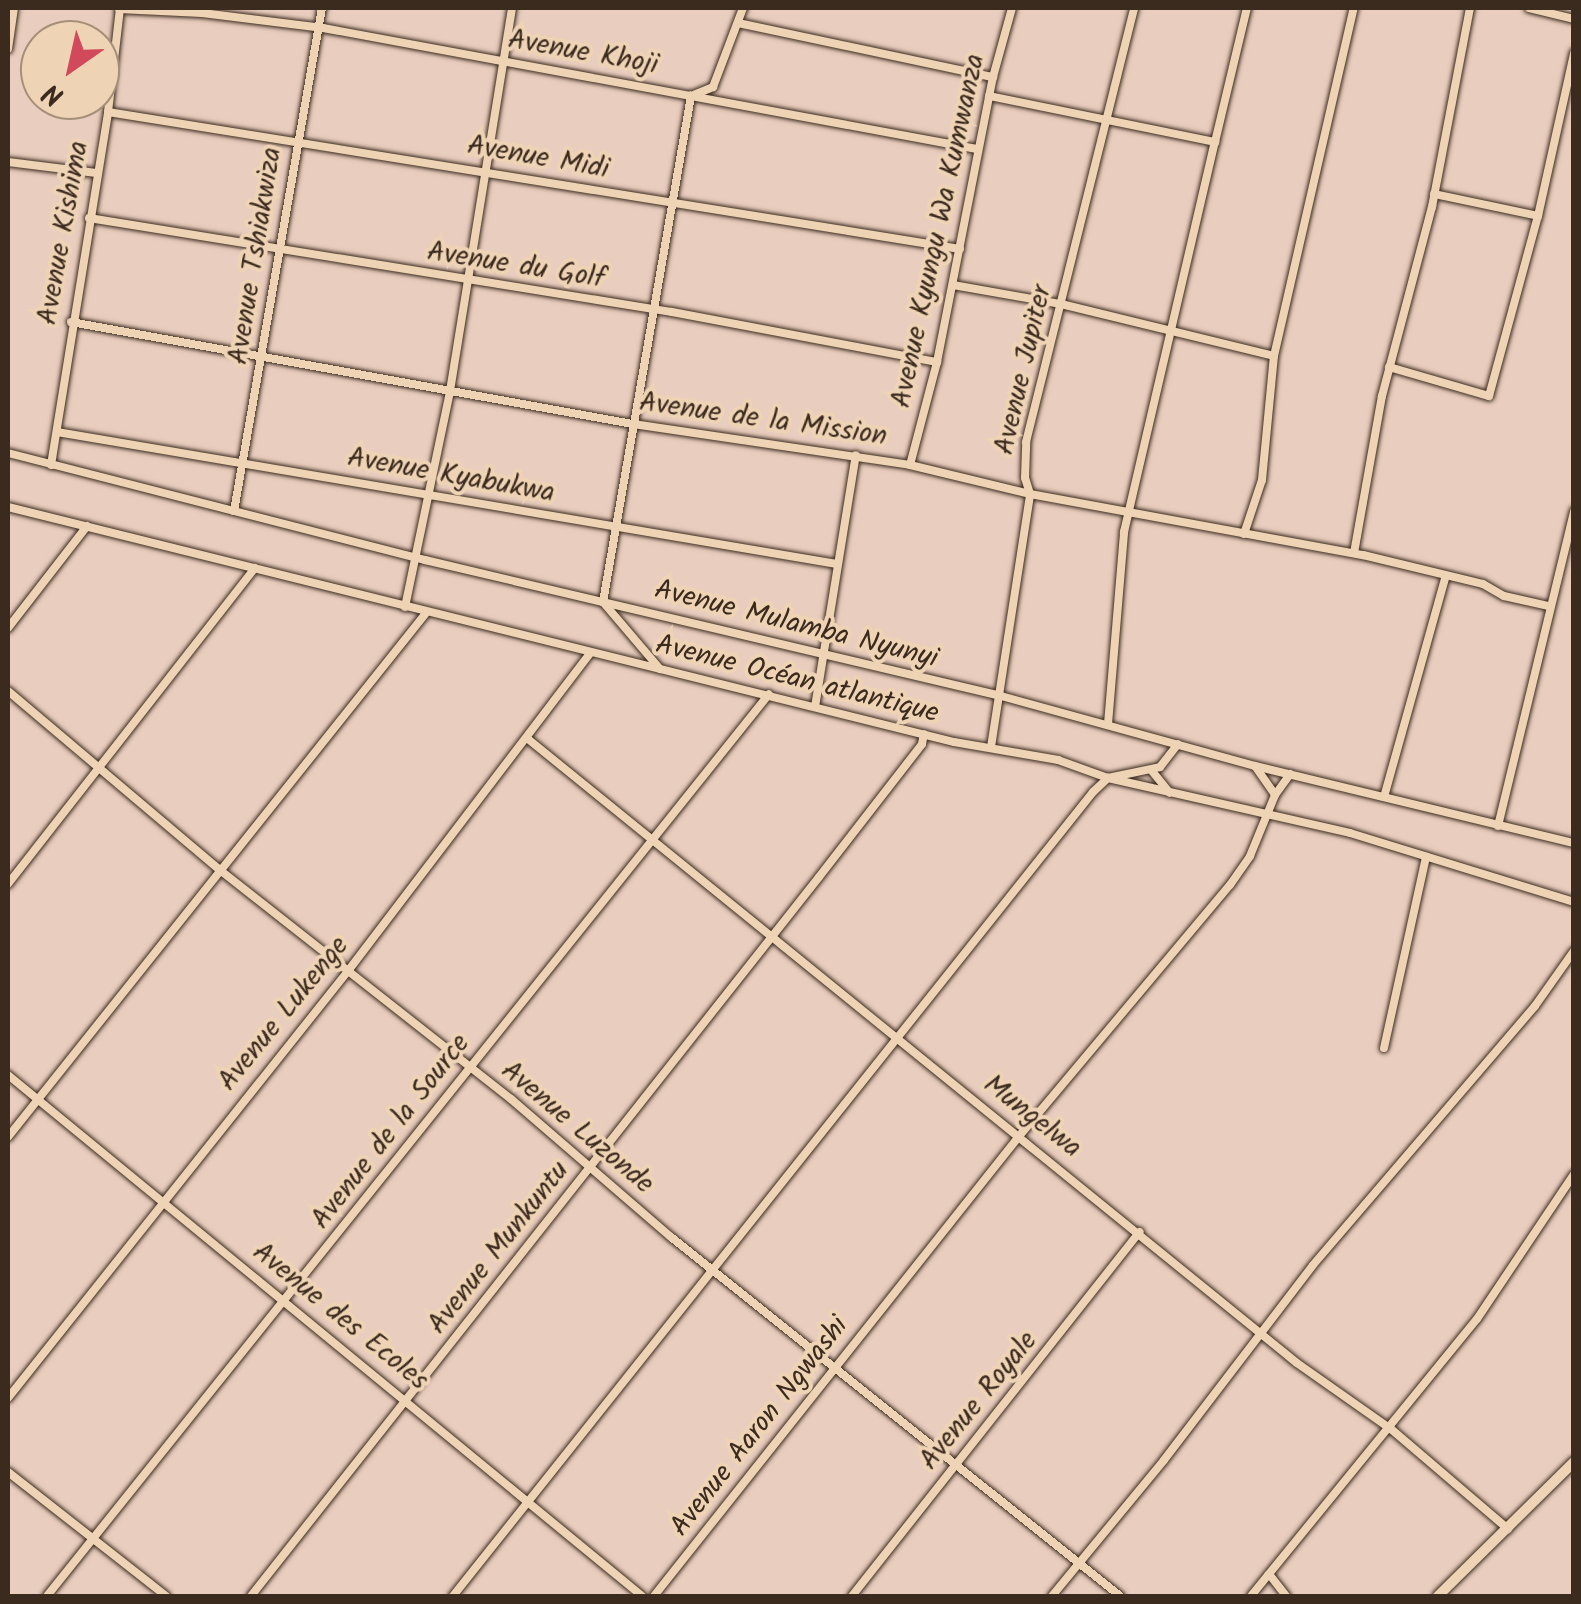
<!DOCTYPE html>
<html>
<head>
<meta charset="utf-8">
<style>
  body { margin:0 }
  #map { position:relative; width:1581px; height:1604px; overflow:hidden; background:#e9cdbe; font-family:Kalam,sans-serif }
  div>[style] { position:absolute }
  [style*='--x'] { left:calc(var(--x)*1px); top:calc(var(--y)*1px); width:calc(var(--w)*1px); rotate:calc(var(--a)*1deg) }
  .roads { filter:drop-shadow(0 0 2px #3b2a1e) drop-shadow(0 0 2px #3b2a1e) }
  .minor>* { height:8px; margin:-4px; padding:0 4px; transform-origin:4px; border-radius:4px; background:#eed3b5 }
  .tertiary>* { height:10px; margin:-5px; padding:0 5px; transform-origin:5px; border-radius:5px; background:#eed3b5 }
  span { translate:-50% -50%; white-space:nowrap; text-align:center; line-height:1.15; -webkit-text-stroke:8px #eed3b5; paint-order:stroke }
  .street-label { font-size:28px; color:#3b2a1e }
  .frame { position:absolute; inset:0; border:10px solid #3b2a1e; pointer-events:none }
  .north { position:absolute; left:20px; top:20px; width:100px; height:100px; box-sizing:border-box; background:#eed3b5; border:2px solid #a68f79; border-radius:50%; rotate:214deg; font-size:28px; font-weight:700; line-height:40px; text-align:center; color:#3b2a1e }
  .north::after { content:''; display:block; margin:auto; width:35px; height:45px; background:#d1495b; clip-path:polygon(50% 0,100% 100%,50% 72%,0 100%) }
</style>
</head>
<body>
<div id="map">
  <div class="roads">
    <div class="minor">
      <div style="--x:1529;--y:8;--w:46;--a:13.7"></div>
      <div style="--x:119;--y:9;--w:83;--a:2.8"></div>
      <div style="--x:202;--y:13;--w:122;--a:7.1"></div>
      <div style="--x:323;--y:28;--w:665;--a:10.48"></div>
      <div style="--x:738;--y:23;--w:261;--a:12"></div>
      <div style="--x:8;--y:49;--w:41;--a:-81.7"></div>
      <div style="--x:989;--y:96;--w:231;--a:11.5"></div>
      <div style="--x:1215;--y:142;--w:138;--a:-76.6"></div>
      <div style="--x:108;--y:112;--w:863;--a:9.13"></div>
      <div style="--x:8;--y:162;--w:89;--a:7.1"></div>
      <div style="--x:1434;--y:194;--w:106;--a:11.9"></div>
      <div style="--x:89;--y:218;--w:591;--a:9.16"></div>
      <div style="--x:672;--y:312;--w:270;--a:10.7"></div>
      <div style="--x:953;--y:285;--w:110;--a:10"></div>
      <div style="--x:1061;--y:304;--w:219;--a:13.7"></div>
      <div style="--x:71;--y:322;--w:571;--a:10.29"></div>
      <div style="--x:633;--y:424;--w:280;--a:8.4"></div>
      <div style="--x:910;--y:465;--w:123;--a:13.6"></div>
      <div style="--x:1030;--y:494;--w:339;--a:10.4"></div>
      <div style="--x:1363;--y:555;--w:123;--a:13.6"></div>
      <div style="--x:1483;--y:584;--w:24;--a:30"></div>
      <div style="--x:1504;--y:596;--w:45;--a:12.8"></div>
      <div style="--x:1389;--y:367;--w:104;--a:16.2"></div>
      <div style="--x:1489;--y:396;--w:187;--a:-74.8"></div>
      <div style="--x:1538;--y:216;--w:167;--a:-77.5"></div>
      <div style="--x:57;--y:432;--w:791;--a:9.61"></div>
      <div style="--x:8;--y:453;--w:431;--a:14.4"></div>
      <div style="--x:425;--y:560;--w:592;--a:13.28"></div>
      <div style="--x:1001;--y:696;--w:263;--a:15.4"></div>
      <div style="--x:1255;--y:766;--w:328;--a:13.6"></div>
      <div style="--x:51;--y:465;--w:358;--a:-80.8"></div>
      <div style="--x:108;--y:112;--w:105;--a:-83.4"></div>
      <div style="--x:910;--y:465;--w:106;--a:-75.3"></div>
      <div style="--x:937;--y:362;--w:290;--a:-78.9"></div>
      <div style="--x:993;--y:77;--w:72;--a:-74.6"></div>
      <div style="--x:8;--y:507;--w:975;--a:13.95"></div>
      <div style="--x:954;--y:742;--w:106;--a:9.8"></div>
      <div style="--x:1058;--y:760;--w:53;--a:19.8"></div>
      <div style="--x:1108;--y:778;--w:248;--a:12.8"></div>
      <div style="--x:1350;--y:833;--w:234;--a:17.1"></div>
      <div style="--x:234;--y:511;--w:511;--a:-80.08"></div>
      <div style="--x:1244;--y:534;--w:57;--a:-71.6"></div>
      <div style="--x:1262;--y:480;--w:125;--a:-84.5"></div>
      <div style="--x:1274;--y:356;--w:357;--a:-77.1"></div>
      <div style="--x:1354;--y:553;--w:159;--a:-79.9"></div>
      <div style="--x:1382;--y:396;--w:196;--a:-75.2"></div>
      <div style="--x:1432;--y:207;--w:203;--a:-79.2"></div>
      <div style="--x:405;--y:607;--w:221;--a:-78.2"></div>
      <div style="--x:450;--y:391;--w:388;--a:-80.8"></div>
      <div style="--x:8;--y:628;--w:129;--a:-52.2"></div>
      <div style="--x:660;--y:669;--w:88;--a:-130.4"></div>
      <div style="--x:603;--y:602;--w:514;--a:-80.13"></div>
      <div style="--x:691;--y:96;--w:24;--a:-22"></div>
      <div style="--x:713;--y:87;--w:85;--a:-69.2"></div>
      <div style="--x:8;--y:691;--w:277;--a:40.2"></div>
      <div style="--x:220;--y:870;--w:370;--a:38.2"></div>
      <div style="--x:511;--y:1099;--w:211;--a:40.8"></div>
      <div style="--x:671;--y:1237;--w:575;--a:38.64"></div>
      <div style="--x:815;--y:707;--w:255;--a:-80.8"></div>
      <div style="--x:1108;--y:724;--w:193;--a:-85.2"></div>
      <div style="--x:1124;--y:532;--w:400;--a:-76.9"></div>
      <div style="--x:528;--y:739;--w:990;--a:39.06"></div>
      <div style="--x:1297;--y:1363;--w:115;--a:35.1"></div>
      <div style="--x:1391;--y:1429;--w:154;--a:40.5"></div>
      <div style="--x:991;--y:747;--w:256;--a:-81.2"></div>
      <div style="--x:1030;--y:494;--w:17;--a:-107"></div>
      <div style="--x:1025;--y:478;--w:36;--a:-88"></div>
      <div style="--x:1026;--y:442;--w:447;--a:-76"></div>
      <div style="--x:1255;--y:766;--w:35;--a:55"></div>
      <div style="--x:1152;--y:771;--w:28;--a:51"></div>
      <div style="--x:1384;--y:797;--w:230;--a:-74.4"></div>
      <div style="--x:1498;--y:826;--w:324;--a:-76.4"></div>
      <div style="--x:8;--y:884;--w:401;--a:-52"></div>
      <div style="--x:1384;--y:1048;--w:196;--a:-77.6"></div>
      <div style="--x:8;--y:1075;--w:821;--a:39.41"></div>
      <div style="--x:8;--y:1137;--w:670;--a:-51.42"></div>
      <div style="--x:8;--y:1398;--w:546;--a:-51.47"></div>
      <div style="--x:348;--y:971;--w:400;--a:-52.7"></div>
      <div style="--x:8;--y:1472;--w:201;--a:38.1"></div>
      <div style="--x:1269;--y:1574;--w:28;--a:52"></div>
      <div style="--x:47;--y:1596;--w:1155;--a:-51.32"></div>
      <div style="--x:251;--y:1596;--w:916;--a:-51.69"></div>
      <div style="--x:819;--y:877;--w:168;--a:-52.2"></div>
      <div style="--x:922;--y:744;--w:10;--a:-79"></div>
      <div style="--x:453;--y:1596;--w:1028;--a:-51.48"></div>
      <div style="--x:1093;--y:792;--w:21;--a:-43"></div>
      <div style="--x:1108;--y:778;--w:53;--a:-11.9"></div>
      <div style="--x:1160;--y:767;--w:29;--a:-52"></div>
      <div style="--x:654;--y:1596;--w:589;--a:-51.55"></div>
      <div style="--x:1020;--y:1135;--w:326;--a:-50"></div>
      <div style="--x:1230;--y:885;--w:35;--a:-55"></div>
      <div style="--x:1250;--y:856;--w:66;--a:-67.7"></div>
      <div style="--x:1275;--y:795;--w:26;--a:-54"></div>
      <div style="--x:852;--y:1596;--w:464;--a:-51.7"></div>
      <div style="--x:1052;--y:1596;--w:176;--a:-50.5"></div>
      <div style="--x:1164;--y:1460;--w:245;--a:-52.6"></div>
      <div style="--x:1313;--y:1265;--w:341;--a:-49.4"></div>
      <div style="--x:1535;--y:1006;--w:67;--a:-54.7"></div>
      <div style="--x:1251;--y:1596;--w:357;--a:-50.8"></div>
      <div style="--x:1477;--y:1319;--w:174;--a:-56.2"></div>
    </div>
    <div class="tertiary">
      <div style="--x:1438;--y:1596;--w:191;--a:-44.6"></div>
    </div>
  </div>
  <div class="street-label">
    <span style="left:583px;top:53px;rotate:10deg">Avenue Khoji</span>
    <span style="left:538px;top:158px;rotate:10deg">Avenue Midi</span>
    <span style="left:939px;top:231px;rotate:-78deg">Avenue Kyungu Wa Kumwanza</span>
    <span style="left:64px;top:233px;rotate:-80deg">Avenue Kishima</span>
    <span style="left:256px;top:256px;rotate:-81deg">Avenue Tshiakwiza</span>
    <span style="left:516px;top:266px;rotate:9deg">Avenue du Golf</span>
    <span style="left:1024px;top:370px;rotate:-77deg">Avenue Jupiter</span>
    <span style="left:763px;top:420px;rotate:8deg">Avenue de la Mission</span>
    <span style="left:451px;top:476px;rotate:10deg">Avenue Kyabukwa</span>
    <span style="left:796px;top:625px;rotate:14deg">Avenue Mulamba Nyunyi</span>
    <span style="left:797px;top:680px;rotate:14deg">Avenue Océan atlantique</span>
    <span style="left:284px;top:1014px;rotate:-51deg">Avenue Lukenge</span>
    <span style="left:1032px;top:1117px;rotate:38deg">Mungelwa</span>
    <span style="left:577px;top:1128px;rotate:40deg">Avenue Luzonde</span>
    <span style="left:391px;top:1132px;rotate:-52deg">Avenue de la Source</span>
    <span style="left:499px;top:1248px;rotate:-52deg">Avenue Munkuntu</span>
    <span style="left:340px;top:1317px;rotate:39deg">Avenue des Ecoles</span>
    <span style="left:979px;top:1401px;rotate:-51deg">Avenue Royale</span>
    <span style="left:760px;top:1427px;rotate:-52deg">Avenue Aaron Ngwashi</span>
  </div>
  <div class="frame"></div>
  <div class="north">N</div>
</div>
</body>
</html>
